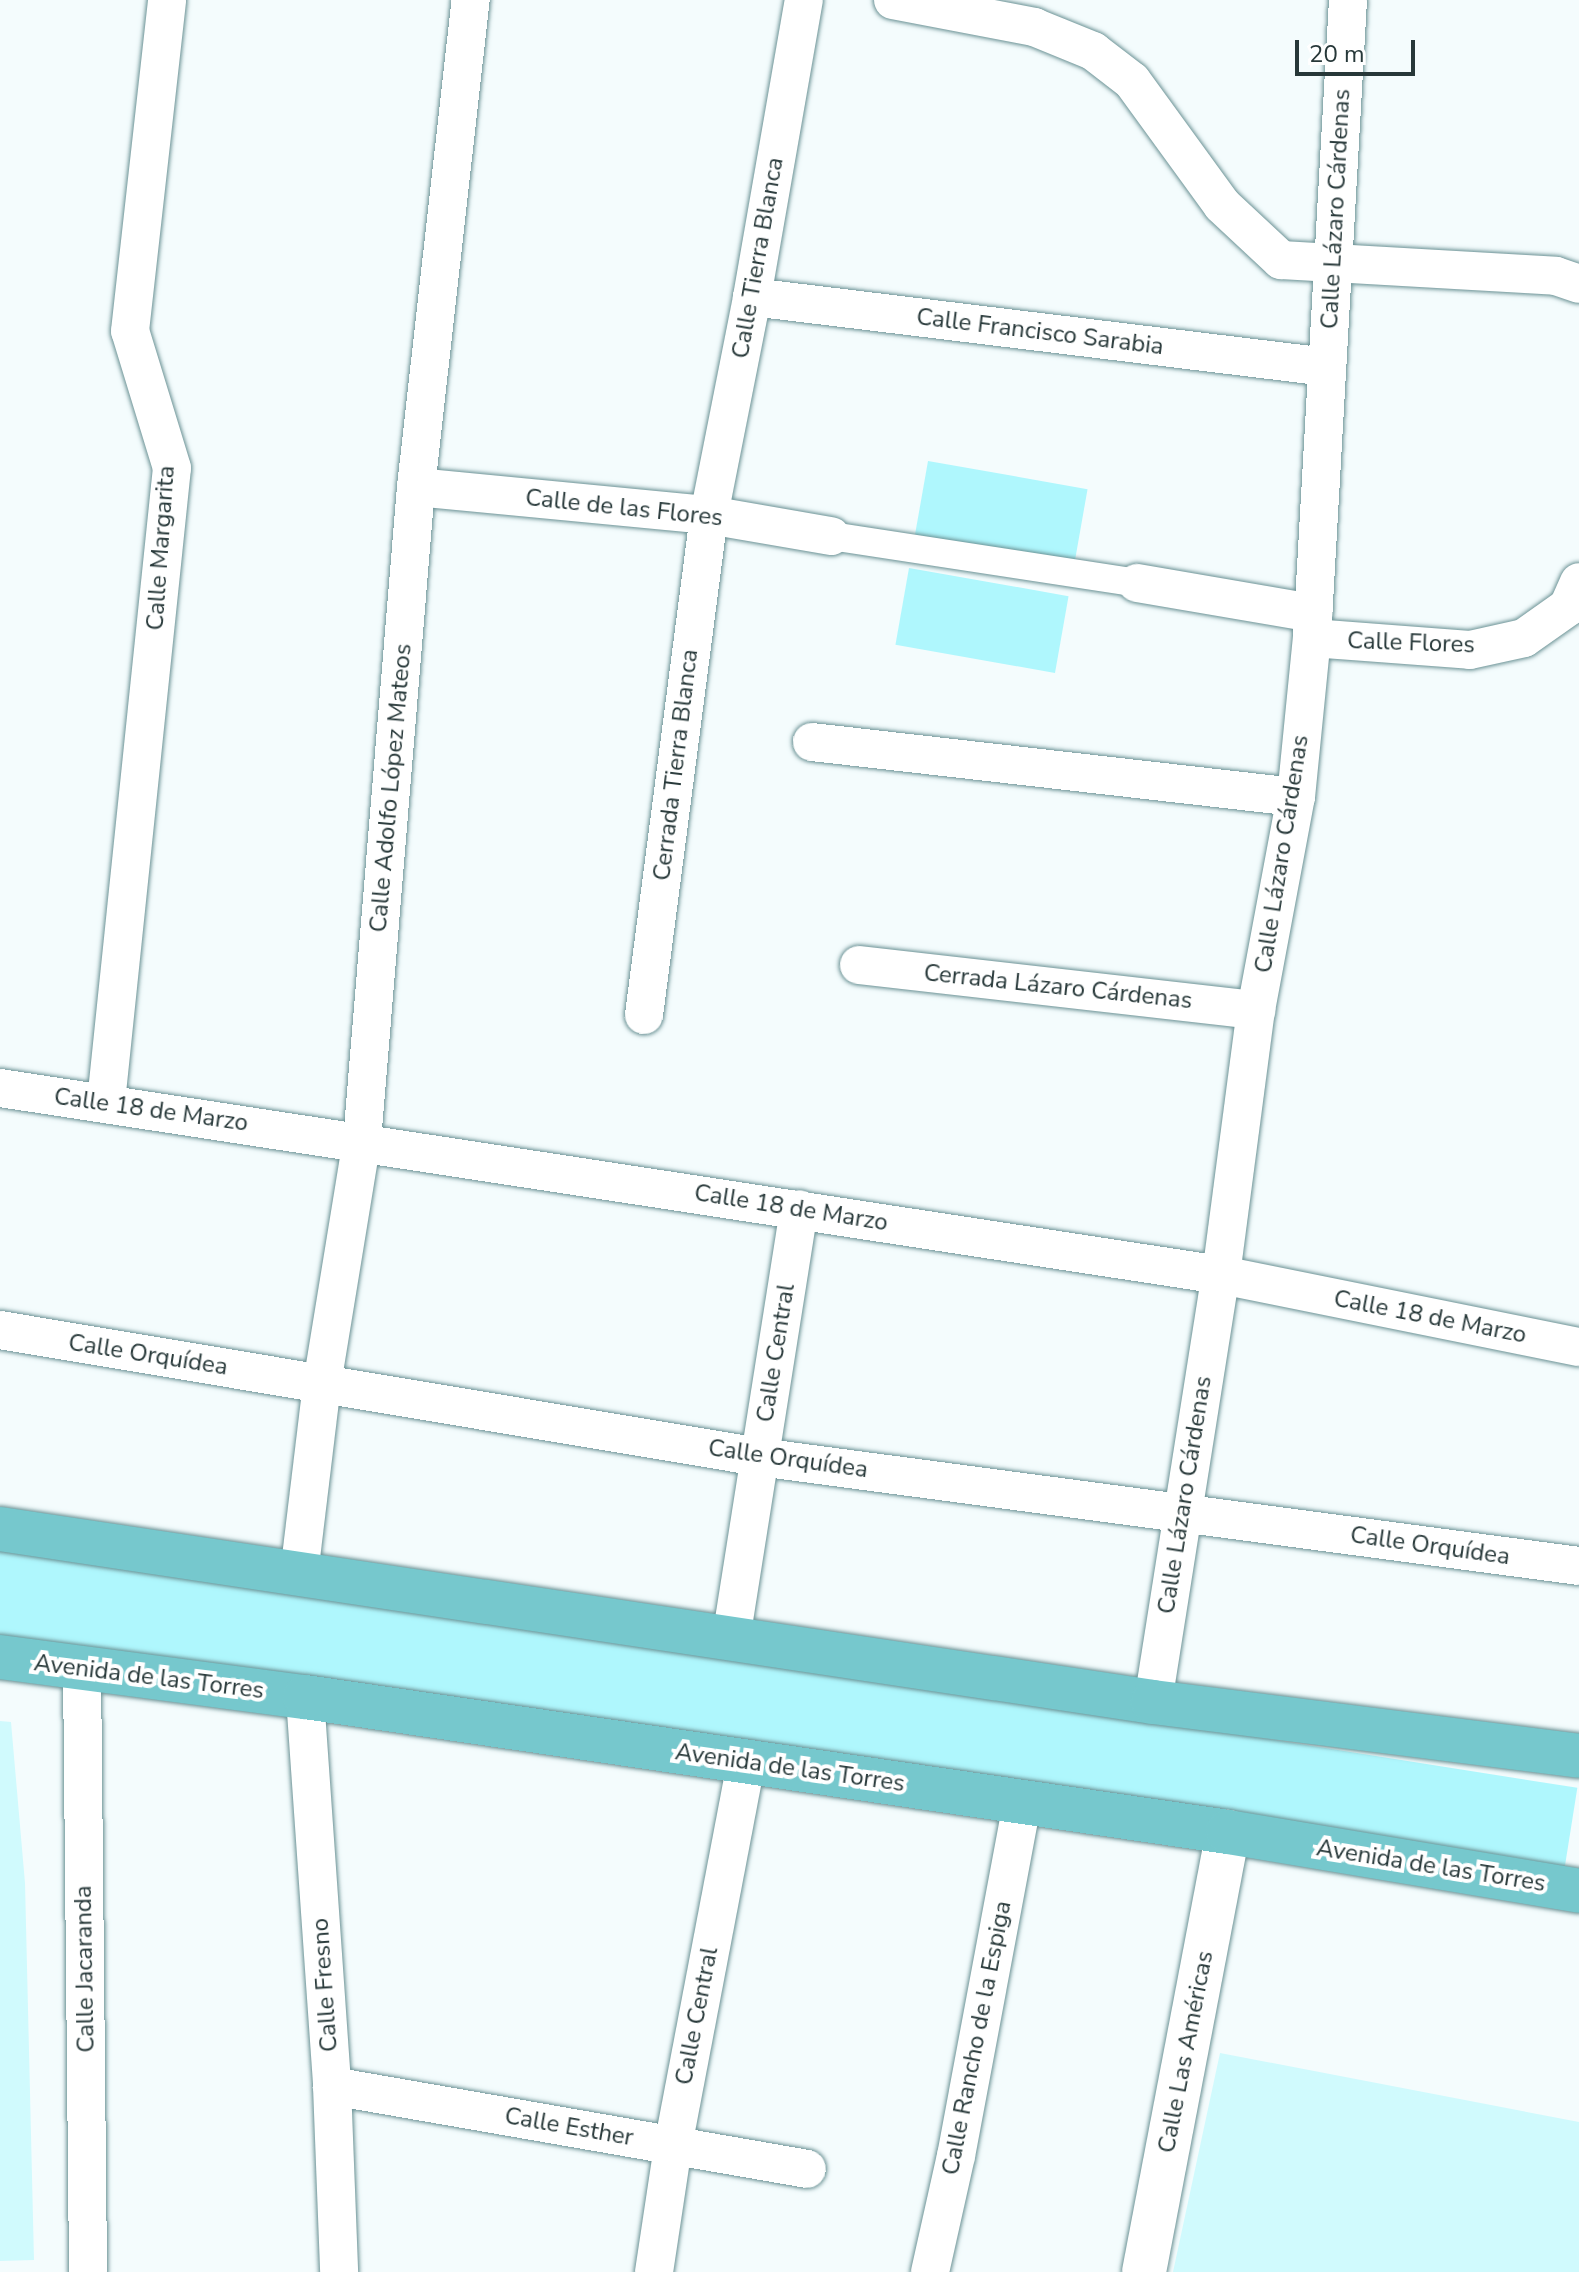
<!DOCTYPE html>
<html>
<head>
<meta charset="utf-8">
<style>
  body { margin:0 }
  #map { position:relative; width:1579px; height:2272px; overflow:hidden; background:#f4fcfd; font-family:"Nunito Sans",sans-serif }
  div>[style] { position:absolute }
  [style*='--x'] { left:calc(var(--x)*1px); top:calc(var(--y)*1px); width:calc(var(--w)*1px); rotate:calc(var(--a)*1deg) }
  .built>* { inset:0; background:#d0fafd }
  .green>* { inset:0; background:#aff7fd; transform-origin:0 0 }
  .roads { filter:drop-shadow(0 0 2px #6b9295) drop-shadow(0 0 2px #6b9295) }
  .pedestrian>* { height:28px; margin:-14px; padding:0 14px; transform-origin:14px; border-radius:14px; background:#fff }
  .minor>* { height:38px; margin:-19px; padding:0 19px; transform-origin:19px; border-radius:19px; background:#fff }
  .tertiary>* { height:44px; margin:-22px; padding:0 22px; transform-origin:22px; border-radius:22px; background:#fff }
  .primary>* { height:44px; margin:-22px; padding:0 22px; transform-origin:22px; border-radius:22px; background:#76c8cd }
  span { translate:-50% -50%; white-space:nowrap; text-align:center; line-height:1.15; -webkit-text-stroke:8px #fff; paint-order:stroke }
  .street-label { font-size:24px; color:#273839 }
  .scale { position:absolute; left:1295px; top:40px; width:120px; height:36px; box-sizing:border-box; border:4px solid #273839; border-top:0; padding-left:10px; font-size:24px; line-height:28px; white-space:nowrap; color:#273839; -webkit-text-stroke:6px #fff; paint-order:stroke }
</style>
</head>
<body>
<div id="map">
  <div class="built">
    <div style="clip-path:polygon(0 1721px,11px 1722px,25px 1883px,34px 2260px,0 2261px)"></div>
    <div style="clip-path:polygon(1220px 2053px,1579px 2122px,1579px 2272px,1173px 2272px)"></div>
  </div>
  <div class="green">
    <div style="left:928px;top:461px;width:162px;height:77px;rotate:10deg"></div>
    <div style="left:909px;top:568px;width:162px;height:78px;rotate:10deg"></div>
    <div style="left:0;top:1538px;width:1597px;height:101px;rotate:9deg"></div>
  </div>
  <div class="roads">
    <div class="pedestrian">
      <div style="--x:831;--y:536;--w:310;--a:8.7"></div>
    </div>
    <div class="minor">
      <div style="--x:893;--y:0;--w:144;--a:10.8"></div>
      <div style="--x:1034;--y:27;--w:64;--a:22.1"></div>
      <div style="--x:1093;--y:51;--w:49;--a:37.6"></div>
      <div style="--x:1132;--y:81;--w:153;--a:54"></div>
      <div style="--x:1222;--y:205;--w:81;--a:43"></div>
      <div style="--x:1281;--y:260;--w:275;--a:3.3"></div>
      <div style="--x:1556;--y:276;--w:24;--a:19"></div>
      <div style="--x:752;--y:297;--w:579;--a:6.94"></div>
      <div style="--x:416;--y:487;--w:294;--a:5.5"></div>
      <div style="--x:709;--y:515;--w:124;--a:9.8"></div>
      <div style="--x:1137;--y:583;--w:179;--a:9.7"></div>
      <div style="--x:1312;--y:638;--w:158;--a:4.3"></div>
      <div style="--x:1470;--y:650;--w:55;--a:-12.5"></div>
      <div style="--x:1524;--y:638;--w:54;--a:-35.2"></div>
      <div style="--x:1568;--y:607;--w:27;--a:-66"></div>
      <div style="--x:812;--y:742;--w:487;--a:6.5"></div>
      <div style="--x:859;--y:965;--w:400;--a:6.5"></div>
      <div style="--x:644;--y:1015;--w:504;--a:-82.59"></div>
      <div style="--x:709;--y:515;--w:222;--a:-78.8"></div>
      <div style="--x:752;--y:297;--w:302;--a:-80.1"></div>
      <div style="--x:0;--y:1088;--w:1235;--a:8.71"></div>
      <div style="--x:1221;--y:1275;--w:365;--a:11.4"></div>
      <div style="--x:106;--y:1102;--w:637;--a:-84.06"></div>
      <div style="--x:172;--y:468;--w:143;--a:-107"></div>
      <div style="--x:130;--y:331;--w:333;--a:-83.6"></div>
      <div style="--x:0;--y:1330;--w:770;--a:9.5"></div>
      <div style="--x:759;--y:1457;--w:827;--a:7.57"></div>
      <div style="--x:299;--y:1574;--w:191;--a:-83.1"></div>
      <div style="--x:322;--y:1384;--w:246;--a:-80.7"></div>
      <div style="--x:362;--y:1141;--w:656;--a:-85.28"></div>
      <div style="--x:416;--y:487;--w:490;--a:-83.6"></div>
      <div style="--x:731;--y:1639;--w:435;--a:-81"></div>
      <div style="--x:82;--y:1667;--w:605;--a:89.43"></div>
      <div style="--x:305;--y:1697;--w:390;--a:86"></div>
      <div style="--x:332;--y:2086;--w:186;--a:87.8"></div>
      <div style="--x:1153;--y:1702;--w:432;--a:-81"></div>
      <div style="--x:1221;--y:1275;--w:267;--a:-82.5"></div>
      <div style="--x:1256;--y:1010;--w:217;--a:-79.4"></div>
      <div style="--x:1296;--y:797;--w:160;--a:-84.3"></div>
      <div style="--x:1312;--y:638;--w:639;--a:-86.77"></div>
      <div style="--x:332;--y:2086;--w:482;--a:9.9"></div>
      <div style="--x:654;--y:2272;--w:127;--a:-81.4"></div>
      <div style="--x:673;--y:2146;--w:391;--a:-79.2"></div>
      <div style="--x:930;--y:2272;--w:119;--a:-77.4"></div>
      <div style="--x:956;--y:2156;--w:359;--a:-79.4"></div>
    </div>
    <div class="tertiary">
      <div style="--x:1144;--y:2272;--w:448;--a:-79.2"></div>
    </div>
    <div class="primary">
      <div style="--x:0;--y:1529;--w:1166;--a:8.53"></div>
      <div style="--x:1153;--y:1702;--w:429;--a:7.2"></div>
      <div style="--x:0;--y:1657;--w:308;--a:7.5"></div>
      <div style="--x:305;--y:1697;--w:933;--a:8.32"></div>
      <div style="--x:1228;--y:1832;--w:356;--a:9.5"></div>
    </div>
  </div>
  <div class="street-label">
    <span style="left:1336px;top:209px;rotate:-87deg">Calle Lázaro Cárdenas</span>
    <span style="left:758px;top:258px;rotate:-80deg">Calle Tierra Blanca</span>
    <span style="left:1040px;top:332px;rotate:7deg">Calle Francisco Sarabia</span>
    <span style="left:624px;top:508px;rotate:6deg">Calle de las Flores</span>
    <span style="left:161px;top:548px;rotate:-86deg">Calle Margarita</span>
    <span style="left:1411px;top:643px;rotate:2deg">Calle Flores</span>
    <span style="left:676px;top:765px;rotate:-83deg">Cerrada Tierra Blanca</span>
    <span style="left:391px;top:788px;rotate:-85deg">Calle Adolfo López Mateos</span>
    <span style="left:1282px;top:854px;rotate:-81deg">Calle Lázaro Cárdenas</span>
    <span style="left:1058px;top:987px;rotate:6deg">Cerrada Lázaro Cárdenas</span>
    <span style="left:151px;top:1110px;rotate:8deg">Calle 18 de Marzo</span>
    <span style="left:791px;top:1208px;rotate:9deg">Calle 18 de Marzo</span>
    <span style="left:1430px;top:1317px;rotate:11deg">Calle 18 de Marzo</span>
    <span style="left:776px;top:1353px;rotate:-81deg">Calle Central</span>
    <span style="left:148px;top:1355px;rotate:9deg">Calle Orquídea</span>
    <span style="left:788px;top:1459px;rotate:8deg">Calle Orquídea</span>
    <span style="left:1185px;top:1495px;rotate:-81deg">Calle Lázaro Cárdenas</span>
    <span style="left:1430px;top:1546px;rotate:8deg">Calle Orquídea</span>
    <span style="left:149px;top:1677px;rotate:7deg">Avenida de las Torres</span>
    <span style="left:790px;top:1768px;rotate:8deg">Avenida de las Torres</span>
    <span style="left:1431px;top:1866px;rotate:9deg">Avenida de las Torres</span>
    <span style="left:85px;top:1969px;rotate:-91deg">Calle Jacaranda</span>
    <span style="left:325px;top:1985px;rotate:-94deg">Calle Fresno</span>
    <span style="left:697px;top:2016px;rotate:-79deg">Calle Central</span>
    <span style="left:977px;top:2038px;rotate:-79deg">Calle Rancho de la Espiga</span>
    <span style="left:1186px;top:2052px;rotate:-79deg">Calle Las Américas</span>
    <span style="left:569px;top:2127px;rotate:10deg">Calle Esther</span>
  </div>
  <div class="scale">20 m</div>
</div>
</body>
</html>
